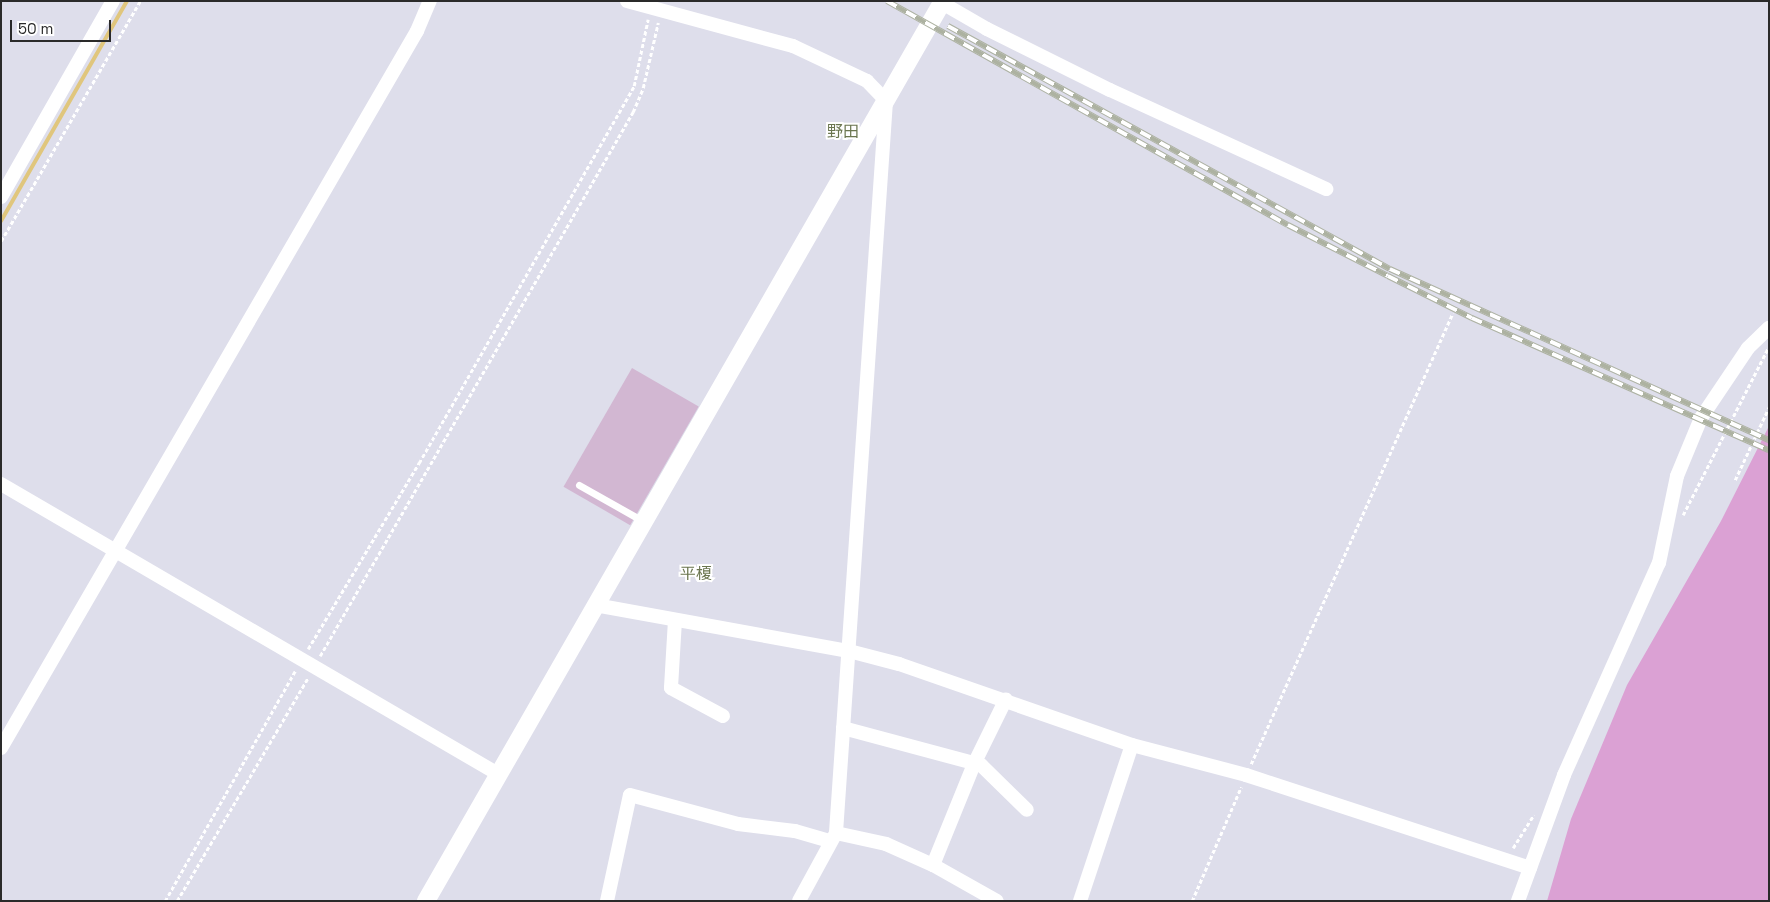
<!DOCTYPE html>
<html>
<head>
<meta charset="utf-8">
<style>
  body { margin:0 }
  #map { position:relative; width:1770px; height:902px; overflow:hidden; background:#dedeeb; font-family:"Space Grotesk","Noto Sans JP",sans-serif }
  div>[style] { position:absolute }
  [style*='--x'] { left:calc(var(--x)*1px); top:calc(var(--y)*1px); width:calc(var(--w)*1px); rotate:calc(var(--a)*1deg) }
  .green>* { inset:0; background:#dba1d4 }
  .cemetery>* { inset:0; background:#d2b7d2; transform-origin:0 0 }
  .stream>* { height:4px; margin:-2px; padding:0 2px; transform-origin:2px; border-radius:2px; background:#e0c67d }
  .path>* { height:2.5px; margin-top:-1.25px; transform-origin:0; background:repeating-linear-gradient(90deg,#fff 0 4px,transparent 0 6.5px) }
  .service>* { height:7px; margin:-3.5px; padding:0 3.5px; transform-origin:3.5px; border-radius:3.5px; background:#fff }
  .minor>* { height:14px; margin:-7px; padding:0 7px; transform-origin:7px; border-radius:7px; background:#fff }
  .tertiary>* { height:18px; margin:-9px; padding:0 9px; transform-origin:9px; border-radius:9px; background:#fff }
  .rail>* { height:5.5px; margin-top:-2.75px; transform-origin:0; background:repeating-linear-gradient(90deg,#fff 0 11px,#adb2a1 0 22px); box-sizing:border-box; border-block:1px solid #adb2a1 }
  span { translate:-50% -50%; white-space:nowrap; text-align:center; line-height:1.15; -webkit-text-stroke:4px #fff; paint-order:stroke }
  .neighbourhood-label { font-size:16px; color:#6b7650 }
  .frame { position:absolute; inset:0; border:2px solid #2a2a2a; pointer-events:none }
  .scale { position:absolute; left:10px; top:20px; width:101px; height:22px; box-sizing:border-box; border:2px solid #2a2a2a; border-top:0; padding-left:6px; font-size:15px; line-height:18px; white-space:nowrap; color:#2a2a2a; -webkit-text-stroke:4px #fff; paint-order:stroke }
</style>
</head>
<body>
<div id="map">
  <div class="green">
    <div style="clip-path:polygon(1769px 426px,1769px 901px,1547px 901px,1571px 819px,1627px 685px,1721px 521px)"></div>
  </div>
  <div class="cemetery">
    <div style="left:632px;top:368px;width:77px;height:137px;rotate:30deg"></div>
  </div>
  <div class="stream">
    <div style="--x:1;--y:221;--w:254;--a:-60.2"></div>
  </div>
  <div class="path">
    <div style="--x:1;--y:241;--w:277;--a:-59.9"></div>
    <div style="--x:1735;--y:480;--w:81;--a:-65"></div>
    <div style="--x:1683;--y:515;--w:187;--a:-63"></div>
    <div style="--x:308;--y:649;--w:217;--a:-59.2"></div>
    <div style="--x:419;--y:463;--w:434;--a:-60.3"></div>
    <div style="--x:634;--y:86;--w:68;--a:-78.2"></div>
    <div style="--x:320;--y:656;--w:628;--a:-60.09"></div>
    <div style="--x:633;--y:112;--w:26;--a:-67"></div>
    <div style="--x:643;--y:88;--w:67;--a:-77"></div>
    <div style="--x:1251;--y:764;--w:494;--a:-65.9"></div>
    <div style="--x:1513;--y:848;--w:39;--a:-58"></div>
    <div style="--x:165;--y:901;--w:264;--a:-60.5"></div>
    <div style="--x:177;--y:901;--w:259;--a:-59.6"></div>
    <div style="--x:1192;--y:901;--w:124;--a:-66.7"></div>
  </div>
  <div class="service">
    <div style="--x:579;--y:485;--w:73;--a:29.4"></div>
  </div>
  <div class="minor">
    <div style="--x:627;--y:1;--w:172;--a:15.2"></div>
    <div style="--x:793;--y:46;--w:82;--a:25.3"></div>
    <div style="--x:867;--y:81;--w:28;--a:46"></div>
    <div style="--x:886;--y:101;--w:734;--a:93.91"></div>
    <div style="--x:836;--y:833;--w:77;--a:118.6"></div>
    <div style="--x:942;--y:3;--w:52;--a:30"></div>
    <div style="--x:987;--y:29;--w:137;--a:26.4"></div>
    <div style="--x:1110;--y:90;--w:238;--a:24.6"></div>
    <div style="--x:1;--y:197;--w:226;--a:-60.3"></div>
    <div style="--x:1;--y:484;--w:575;--a:30.26"></div>
    <div style="--x:595;--y:605;--w:258;--a:10.3"></div>
    <div style="--x:849;--y:651;--w:52;--a:14.6"></div>
    <div style="--x:899;--y:664;--w:247;--a:19.2"></div>
    <div style="--x:1132;--y:745;--w:118;--a:14.7"></div>
    <div style="--x:1246;--y:775;--w:299;--a:18.1"></div>
    <div style="--x:675;--y:620;--w:68;--a:93.4"></div>
    <div style="--x:671;--y:688;--w:59;--a:28.3"></div>
    <div style="--x:843;--y:728;--w:143;--a:15"></div>
    <div style="--x:981;--y:765;--w:64;--a:44.4"></div>
    <div style="--x:1;--y:748;--w:829;--a:-59.88"></div>
    <div style="--x:417;--y:31;--w:33;--a:-67"></div>
    <div style="--x:836;--y:833;--w:51;--a:12.4"></div>
    <div style="--x:886;--y:844;--w:51;--a:24.1"></div>
    <div style="--x:933;--y:865;--w:73;--a:29.4"></div>
    <div style="--x:933;--y:865;--w:109;--a:-67.9"></div>
    <div style="--x:974;--y:764;--w:72;--a:-63.8"></div>
    <div style="--x:607;--y:901;--w:108;--a:-77.8"></div>
    <div style="--x:630;--y:795;--w:112;--a:15"></div>
    <div style="--x:738;--y:824;--w:57;--a:7"></div>
    <div style="--x:795;--y:831;--w:35;--a:16"></div>
    <div style="--x:1080;--y:901;--w:164;--a:-71.6"></div>
    <div style="--x:1518;--y:901;--w:134;--a:-69.9"></div>
    <div style="--x:1564;--y:775;--w:232;--a:-65.9"></div>
    <div style="--x:1659;--y:563;--w:89;--a:-78.3"></div>
    <div style="--x:1677;--y:476;--w:63;--a:-67.5"></div>
    <div style="--x:1701;--y:418;--w:84;--a:-56.1"></div>
    <div style="--x:1748;--y:348;--w:29;--a:-44"></div>
  </div>
  <div class="tertiary">
    <div style="--x:426;--y:901;--w:1038;--a:-60.13"></div>
  </div>
  <div class="rail">
    <div style="--x:887;--y:1;--w:459;--a:29.2"></div>
    <div style="--x:1288;--y:225;--w:112;--a:27"></div>
    <div style="--x:1388;--y:276;--w:94;--a:26.6"></div>
    <div style="--x:1472;--y:318;--w:325;--a:24"></div>
    <div style="--x:948;--y:26;--w:504;--a:28.8"></div>
    <div style="--x:1390;--y:269;--w:416;--a:24.3"></div>
  </div>
  <div class="neighbourhood-label">
    <span style="left:843px;top:132px">野田</span>
    <span style="left:696px;top:574px">平榎</span>
  </div>
  <div class="frame"></div>
  <div class="scale">50 m</div>
</div>
</body>
</html>
